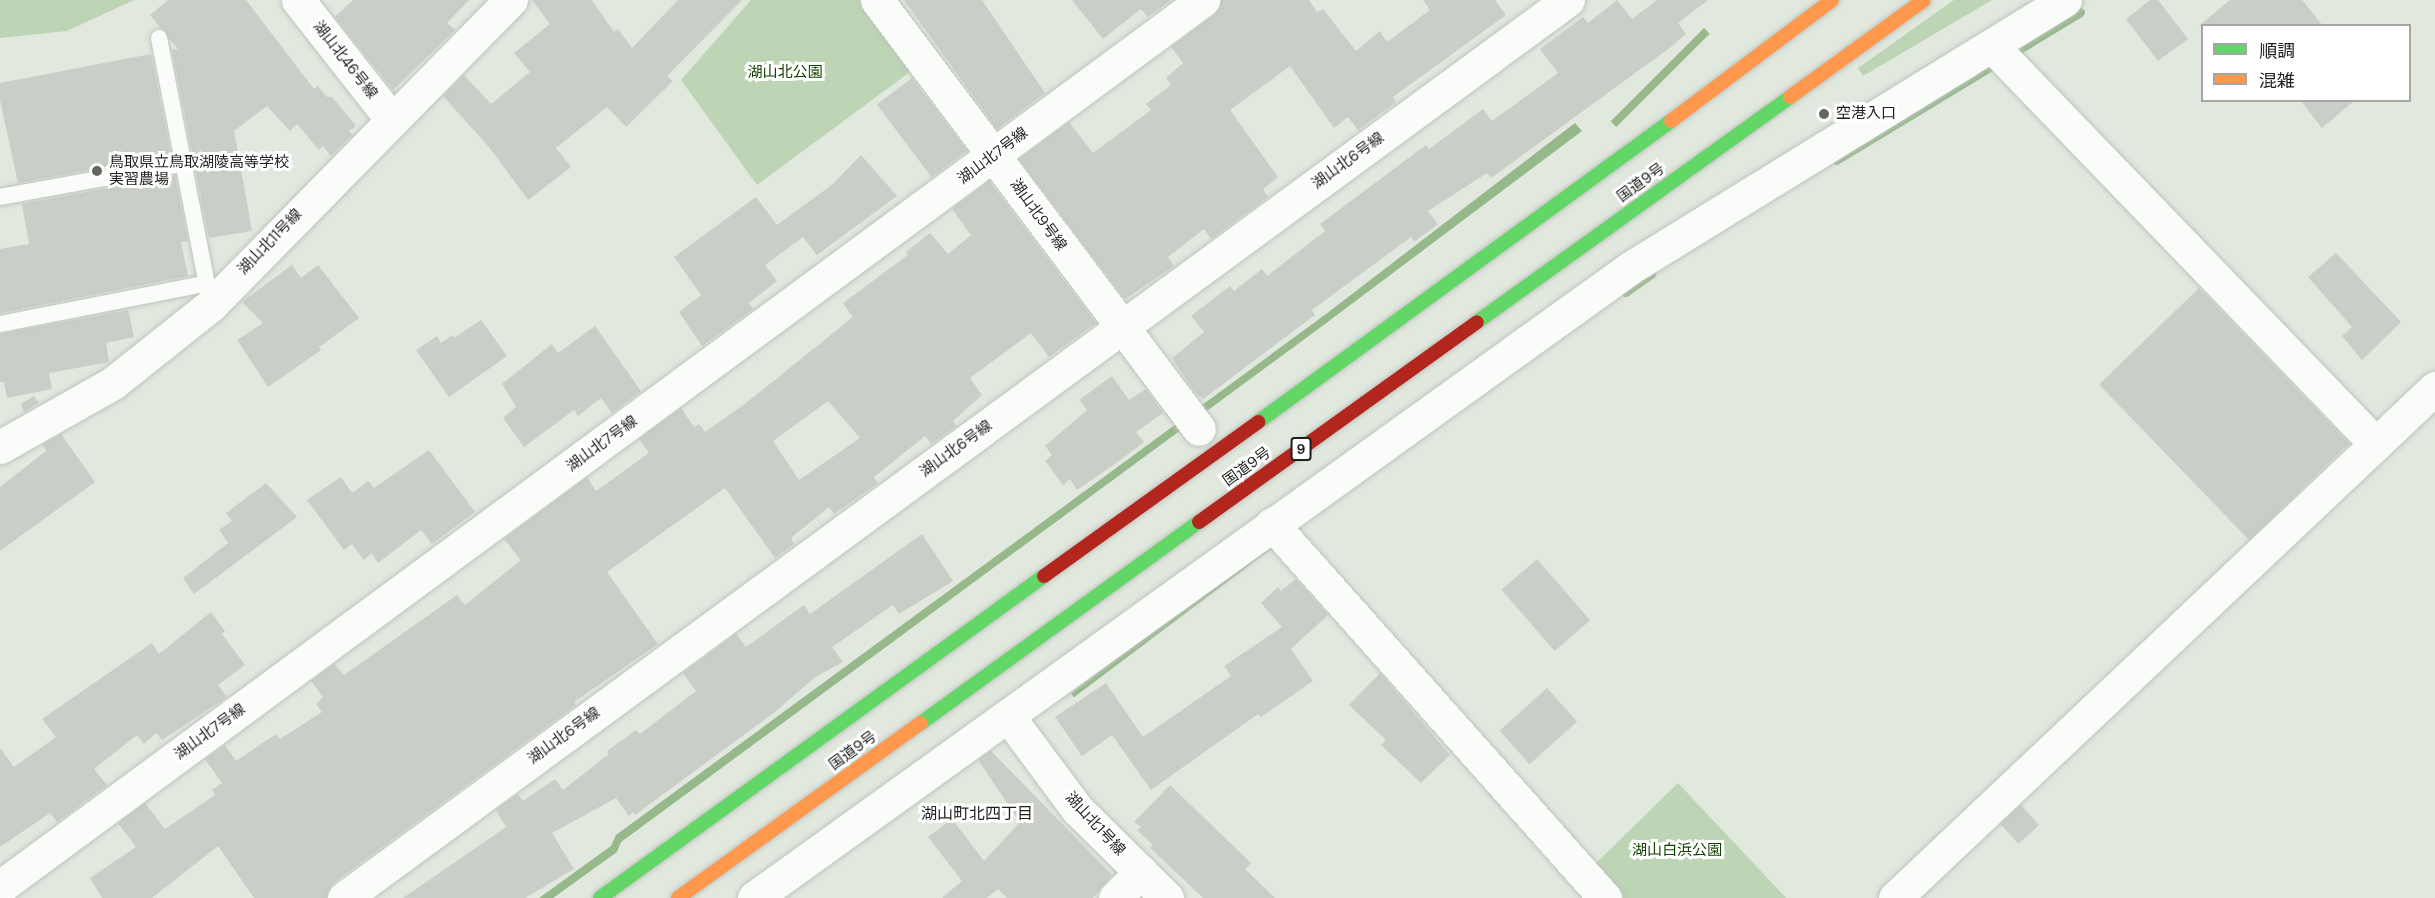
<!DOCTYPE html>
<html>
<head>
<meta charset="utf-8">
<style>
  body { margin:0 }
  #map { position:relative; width:2435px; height:898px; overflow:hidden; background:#e1e8de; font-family:"DM Sans","Noto Sans JP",sans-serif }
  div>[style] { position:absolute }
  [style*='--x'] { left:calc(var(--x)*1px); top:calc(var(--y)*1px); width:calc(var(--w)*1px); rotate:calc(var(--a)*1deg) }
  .green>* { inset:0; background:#bdd4b5 }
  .water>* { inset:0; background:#96b88a; transform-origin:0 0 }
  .stream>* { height:9px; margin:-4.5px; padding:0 4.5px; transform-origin:4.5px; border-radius:4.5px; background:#96b88a }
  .building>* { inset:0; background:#c9cfc7; transform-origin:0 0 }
  .roads { filter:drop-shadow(0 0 2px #bfc4bd) drop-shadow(0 0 2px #bfc4bd) }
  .lane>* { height:16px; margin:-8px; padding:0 8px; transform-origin:8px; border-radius:8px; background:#fafcfa }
  .street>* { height:33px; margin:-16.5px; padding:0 16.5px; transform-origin:16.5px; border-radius:16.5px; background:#fafcfa }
  .fast>* { height:14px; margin:-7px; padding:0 7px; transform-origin:7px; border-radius:7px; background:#63d668 }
  .slow>* { height:14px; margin:-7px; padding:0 7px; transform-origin:7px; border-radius:7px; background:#ff974d }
  .jam>* { height:14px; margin:-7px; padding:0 7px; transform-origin:7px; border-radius:7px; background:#b3261e }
  .dots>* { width:16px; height:16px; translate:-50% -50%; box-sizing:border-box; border:3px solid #fff; border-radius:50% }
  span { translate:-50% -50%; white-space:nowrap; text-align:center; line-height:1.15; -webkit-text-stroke:6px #fff; paint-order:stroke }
  .shield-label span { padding:2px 4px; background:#fff; border:2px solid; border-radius:4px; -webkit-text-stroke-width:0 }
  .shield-label { font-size:14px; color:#1d211b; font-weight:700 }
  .street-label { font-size:15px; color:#1d211b }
  .park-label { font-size:15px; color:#154100 }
  .poi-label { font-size:15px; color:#1d211b }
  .left { translate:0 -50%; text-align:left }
  .neighbourhood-label { font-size:16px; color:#1d211b }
  .legend { position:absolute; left:2201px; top:24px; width:210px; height:78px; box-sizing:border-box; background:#fff; border:2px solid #a5a6a4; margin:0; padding:8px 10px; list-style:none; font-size:18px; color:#1d211b }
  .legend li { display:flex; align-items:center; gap:12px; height:30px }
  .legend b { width:30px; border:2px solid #a5a6a4 }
</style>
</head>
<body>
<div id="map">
  <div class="green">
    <div style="clip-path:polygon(0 0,134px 0,67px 31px,0 38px)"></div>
    <div style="clip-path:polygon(751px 0,866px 0,918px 66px,757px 185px,681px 80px)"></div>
    <div style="clip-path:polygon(1954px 0,1992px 0,1863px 76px,1858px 68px)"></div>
    <div style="clip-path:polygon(1678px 783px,1786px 898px,1613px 898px,1588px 871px)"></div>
  </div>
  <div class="water">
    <div style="left:1704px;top:28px;width:8px;height:132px;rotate:45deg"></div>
    <div style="clip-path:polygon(1575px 123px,1582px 131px,1329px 321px,621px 842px,617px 852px,553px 898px,539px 898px,611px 846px,616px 835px,1326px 314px)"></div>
    <div style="left:1273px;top:541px;width:5px;height:253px;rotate:53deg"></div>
    <div style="left:938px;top:783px;width:4px;height:196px;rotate:63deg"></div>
  </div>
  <div class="stream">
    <div style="--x:2021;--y:48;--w:69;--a:-31.4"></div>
    <div style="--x:1836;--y:160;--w:184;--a:-31.2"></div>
    <div style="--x:1625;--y:292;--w:32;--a:-35"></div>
  </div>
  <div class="building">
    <div style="clip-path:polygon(168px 0,246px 0,314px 89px,318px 86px,327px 97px,332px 97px,356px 126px,349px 131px,352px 135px,331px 156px,323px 146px,319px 150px,297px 124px,290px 131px,267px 106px,234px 131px,252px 231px,209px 238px,172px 50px,178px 49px,150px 15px)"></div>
    <div style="clip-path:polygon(353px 0,469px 0,447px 23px,455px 30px,393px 90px,335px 17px)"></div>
    <div style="clip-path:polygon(532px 0,592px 0,614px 32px,618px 29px,632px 48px,678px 0,742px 0,667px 76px,673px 81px,626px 127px,607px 107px,556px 148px,571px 167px,528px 200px,489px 147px,443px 96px,464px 75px,491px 104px,530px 72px,514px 53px,550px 24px)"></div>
    <div style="clip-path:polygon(904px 0,982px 0,1045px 93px,997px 129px)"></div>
    <div style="clip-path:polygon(1072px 0,1171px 0,1148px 17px,1141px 9px,1103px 39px)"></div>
    <div style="clip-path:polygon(1221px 0,1309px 0,1317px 12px,1323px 9px,1356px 51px,1380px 31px,1387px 42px,1430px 10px,1423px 0,1495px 0,1506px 15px,1393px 97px,1396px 102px,1358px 130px,1348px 117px,1334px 128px,1290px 66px,1230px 110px,1278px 177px,1263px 189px,1268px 197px,1211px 239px,1204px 229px,1168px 257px,1174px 266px,1125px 299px,1019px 159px,1069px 122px,1093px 153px,1151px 110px,1146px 104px,1171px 85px,1166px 78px,1183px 63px,1171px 47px,1214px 15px)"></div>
    <div style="clip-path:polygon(1617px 0,1632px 19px,1657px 0,1708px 0,1678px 23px,1686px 34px,1671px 47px,1491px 178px,1487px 173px,1428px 211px,1438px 224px,1414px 242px,1411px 237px,1312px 310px,1315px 315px,1203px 399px,1194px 391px,1172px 358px,1204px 332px,1191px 316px,1230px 286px,1234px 291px,1262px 269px,1267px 276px,1325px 231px,1320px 224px,1426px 145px,1429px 149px,1483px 109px,1492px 121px,1558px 73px,1540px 49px,1583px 17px,1588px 23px)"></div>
    <div style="clip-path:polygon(2150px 0,2158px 0,2188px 39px,2158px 61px,2126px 19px)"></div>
    <div style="clip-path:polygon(2230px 0,2302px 0,2323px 26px,2199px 26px)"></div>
    <div style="clip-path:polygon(151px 54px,171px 155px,18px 183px,0 100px,0 83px)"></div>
    <div style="left:912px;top:78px;width:91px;height:44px;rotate:53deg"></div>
    <div style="clip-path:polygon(2300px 100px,2355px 100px,2322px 128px)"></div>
    <div style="clip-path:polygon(861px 155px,897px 196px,817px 255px,803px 237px,765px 265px,777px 281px,749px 303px,753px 309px,702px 346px,679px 312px,701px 295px,674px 257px,756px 197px,777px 225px,833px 184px)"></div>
    <div style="clip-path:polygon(175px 176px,188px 241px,181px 242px,188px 276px,0 313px,0 249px,29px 244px,22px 204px)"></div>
    <div style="clip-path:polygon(evenodd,989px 181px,1096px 323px,1049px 357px,1031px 333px,970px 378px,982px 395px,953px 421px,956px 426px,931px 444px,925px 436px,874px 477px,878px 483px,834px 514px,829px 507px,791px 538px,794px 544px,775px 558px,725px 488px,607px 572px,658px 644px,574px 702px,576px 705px,333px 883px,326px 898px,254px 898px,218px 846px,152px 898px,102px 898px,90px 878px,136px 847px,118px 823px,145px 803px,165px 829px,215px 795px,212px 790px,222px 783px,205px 759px,225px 745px,236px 761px,276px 734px,280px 739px,322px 712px,316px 704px,323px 697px,311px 681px,334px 664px,344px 675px,457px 595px,465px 605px,521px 560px,504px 539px,587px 477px,596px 491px,649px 453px,639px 439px,681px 408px,694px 427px,699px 424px,705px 432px,746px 403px,853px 317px,843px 303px,908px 255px,906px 252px,930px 233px,948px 254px,971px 235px,952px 209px,989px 181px,828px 401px,860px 438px,799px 480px,773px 441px,828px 401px)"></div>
    <div style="clip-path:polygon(2336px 253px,2401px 322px,2362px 360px,2342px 336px,2352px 327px,2308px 277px)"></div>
    <div style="clip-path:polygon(292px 265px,301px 278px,318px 265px,359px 318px,319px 347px,321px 350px,268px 387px,237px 340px,263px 323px,242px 302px)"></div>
    <div style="left:2199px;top:288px;width:216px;height:139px;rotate:46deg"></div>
    <div style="clip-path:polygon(128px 310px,134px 337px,106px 343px,109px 362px,49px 373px,52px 389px,7px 398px,4px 382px,0 382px,0 334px)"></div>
    <div style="clip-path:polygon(481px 320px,507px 356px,449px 397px,416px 350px,437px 336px,441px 343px,452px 335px,454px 338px)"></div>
    <div style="clip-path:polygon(595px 326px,641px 391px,612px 413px,601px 398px,578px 416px,574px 410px,524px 447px,503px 418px,516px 407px,502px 384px,552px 344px,558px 353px)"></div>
    <div style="clip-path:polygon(1112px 376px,1129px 400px,1146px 389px,1163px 413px,1136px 432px,1144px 442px,1122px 459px,1077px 490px,1070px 479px,1063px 485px,1045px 461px,1052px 455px,1045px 446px,1087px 410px,1079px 400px)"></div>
    <div style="clip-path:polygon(34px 396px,39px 403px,24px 412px,21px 404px)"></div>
    <div style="clip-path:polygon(61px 434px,95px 482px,0 551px,0 487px,46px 451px,42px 445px)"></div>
    <div style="clip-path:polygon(429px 450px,475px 512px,432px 544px,421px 530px,378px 563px,372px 553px,364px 560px,352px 544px,344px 550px,307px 500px,341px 477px,352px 493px,368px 481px,374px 488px)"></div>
    <div style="clip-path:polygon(266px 483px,297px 517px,194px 594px,183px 578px,228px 543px,219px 530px,232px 521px,226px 513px)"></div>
    <div style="clip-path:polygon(922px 534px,953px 581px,899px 614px,893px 605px,832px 647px,843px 662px,814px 678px,775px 712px,635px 815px,633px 812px,629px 816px,616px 798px,552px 833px,574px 869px,525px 898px,403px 898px,506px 827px,496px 810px,518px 794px,523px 801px,555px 779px,563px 790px,609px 754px,607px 751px,636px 730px,640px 734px,696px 691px,683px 673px,736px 634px,746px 647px,804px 605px,810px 614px)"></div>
    <div style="left:1537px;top:559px;width:81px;height:47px;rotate:49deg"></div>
    <div style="clip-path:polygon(1296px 579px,1328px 615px,1291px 649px,1313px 681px,1261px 717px,1258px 714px,1151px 790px,1112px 735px,1082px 756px,1055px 717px,1106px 683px,1143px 737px,1231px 676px,1224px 666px,1282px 627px,1261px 603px,1278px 587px,1281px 591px)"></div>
    <div style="clip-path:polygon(211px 612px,225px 631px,222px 634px,245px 665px,218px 685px,227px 697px,162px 740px,156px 733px,144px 744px,137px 735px,94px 769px,107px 785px,57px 822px,50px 813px,0 847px,0 748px,14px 767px,56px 737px,42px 719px,152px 643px,159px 654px)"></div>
    <div style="clip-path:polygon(1380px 673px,1450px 755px,1421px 783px,1381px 745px,1386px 740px,1349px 705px)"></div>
    <div style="left:1547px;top:688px;width:45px;height:64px;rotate:48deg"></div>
    <div style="clip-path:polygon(991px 751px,1112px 875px,1093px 898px,1007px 898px,998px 889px,987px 898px,942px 898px,962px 881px,928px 837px,952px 819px,984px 861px,1020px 822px,978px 760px)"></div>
    <div style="clip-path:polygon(1170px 785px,1251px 863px,1245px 869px,1275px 898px,1203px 898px,1150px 848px,1153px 845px,1137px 830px,1141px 827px,1134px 822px)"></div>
    <div style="left:2021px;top:805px;width:27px;height:28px;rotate:48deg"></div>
  </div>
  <div class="roads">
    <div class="lane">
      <div style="--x:159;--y:38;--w:272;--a:79"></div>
      <div style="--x:0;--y:197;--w:185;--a:-10.3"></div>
      <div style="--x:0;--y:324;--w:208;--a:-11.1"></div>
    </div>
    <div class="street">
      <div style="--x:298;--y:0;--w:152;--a:51.9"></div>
      <div style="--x:877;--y:0;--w:536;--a:53.11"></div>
      <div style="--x:1992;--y:46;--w:553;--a:46.03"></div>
      <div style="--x:0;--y:447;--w:130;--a:-29.5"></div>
      <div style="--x:113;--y:383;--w:125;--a:-38.5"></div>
      <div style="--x:211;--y:305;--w:428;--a:-45.5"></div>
      <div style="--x:1272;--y:524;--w:501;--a:48.32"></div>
      <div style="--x:1008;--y:716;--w:116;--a:53.4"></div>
      <div style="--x:1077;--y:809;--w:127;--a:44.7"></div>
      <div style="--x:0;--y:887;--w:1495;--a:-36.4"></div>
      <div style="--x:344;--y:898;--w:1518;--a:-36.27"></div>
      <div style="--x:754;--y:898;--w:1079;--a:-35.72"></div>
      <div style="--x:1630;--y:268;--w:511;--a:-31.64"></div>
      <div style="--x:1115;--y:898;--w:37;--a:-45"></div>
      <div style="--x:1895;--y:898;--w:743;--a:-43.36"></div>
    </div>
    <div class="fast">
      <div style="--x:1477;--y:322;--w:385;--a:-35.7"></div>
      <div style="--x:1258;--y:422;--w:511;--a:-36.09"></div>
      <div style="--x:921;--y:723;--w:343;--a:-35.9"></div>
      <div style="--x:600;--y:898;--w:548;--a:-35.95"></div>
    </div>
    <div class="slow">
      <div style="--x:1790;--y:97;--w:165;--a:-35.9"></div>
      <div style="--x:1671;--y:121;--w:201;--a:-36.9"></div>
      <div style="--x:678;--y:898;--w:299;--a:-35.8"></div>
    </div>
    <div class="jam">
      <div style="--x:1199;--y:522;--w:342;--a:-35.7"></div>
      <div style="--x:1044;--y:576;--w:264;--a:-35.7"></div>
    </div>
  </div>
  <div class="dots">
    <div style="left:1824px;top:114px;background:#62675f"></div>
    <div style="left:97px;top:171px;background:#62675f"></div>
  </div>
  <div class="shield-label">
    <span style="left:1301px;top:449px">9</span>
  </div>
  <div class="street-label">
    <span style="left:345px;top:60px;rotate:52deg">湖山北46号線</span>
    <span style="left:993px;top:156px;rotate:-37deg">湖山北7号線</span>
    <span style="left:1348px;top:161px;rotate:-36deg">湖山北6号線</span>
    <span style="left:1641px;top:183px;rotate:-36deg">国道9号</span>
    <span style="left:1038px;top:215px;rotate:54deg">湖山北9号線</span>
    <span style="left:270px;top:242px;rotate:-46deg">湖山北11号線</span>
    <span style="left:602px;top:444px;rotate:-36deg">湖山北7号線</span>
    <span style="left:956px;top:449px;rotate:-36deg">湖山北6号線</span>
    <span style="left:1247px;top:467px;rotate:-36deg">国道9号</span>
    <span style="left:210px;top:732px;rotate:-36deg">湖山北7号線</span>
    <span style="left:564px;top:736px;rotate:-36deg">湖山北6号線</span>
    <span style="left:853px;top:751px;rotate:-36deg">国道9号</span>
    <span style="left:1095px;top:824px;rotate:47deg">湖山北1号線</span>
  </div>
  <div class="park-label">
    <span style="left:785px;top:73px">湖山北公園</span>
    <span style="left:1677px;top:851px">湖山白浜公園</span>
  </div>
  <div class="poi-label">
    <span class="left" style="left:1836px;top:114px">空港入口</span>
    <span class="left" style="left:109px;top:171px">鳥取県立鳥取湖陵高等学校<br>実習農場</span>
  </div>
  <div class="neighbourhood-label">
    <span style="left:977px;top:814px">湖山町北四丁目</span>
  </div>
  <ul class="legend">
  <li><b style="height:8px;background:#63d668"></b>順調</li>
  <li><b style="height:8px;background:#ff974d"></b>混雑</li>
  </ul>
</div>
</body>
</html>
